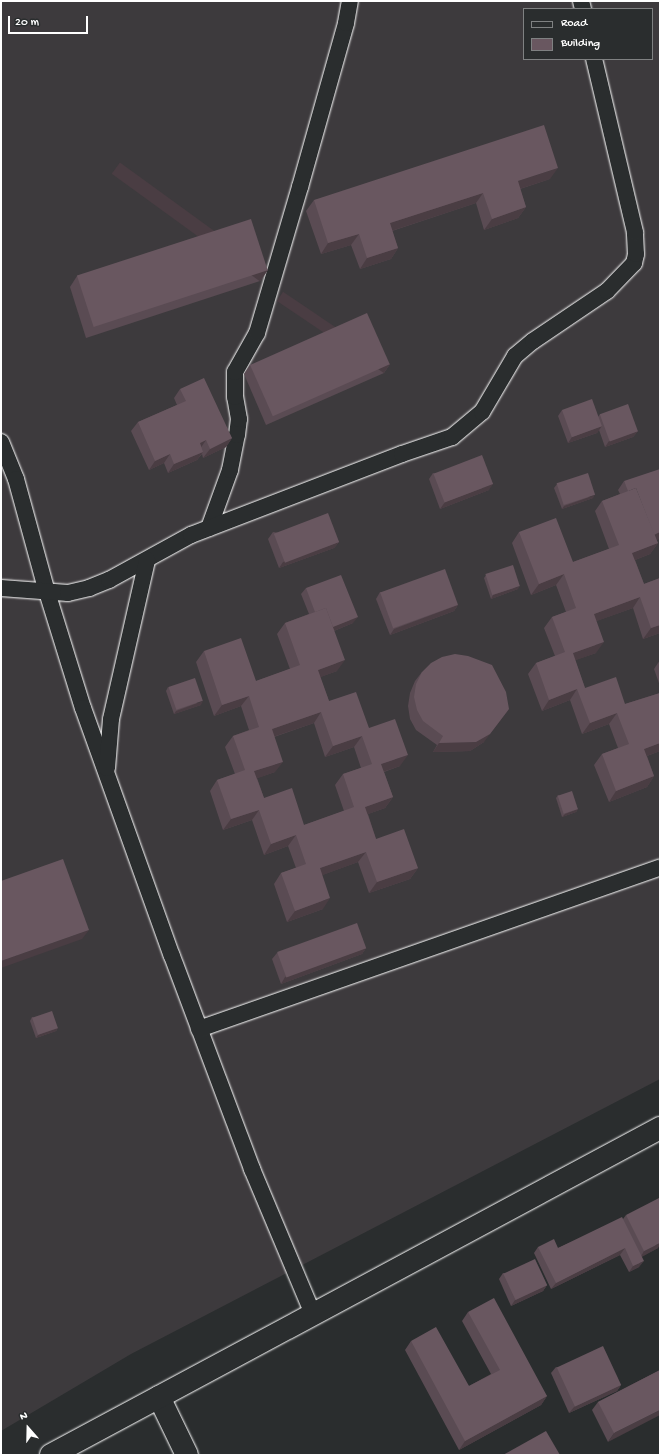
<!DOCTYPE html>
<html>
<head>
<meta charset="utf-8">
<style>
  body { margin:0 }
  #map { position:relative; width:661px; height:1456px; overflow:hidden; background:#2a2d2e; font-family:"Gochi Hand",sans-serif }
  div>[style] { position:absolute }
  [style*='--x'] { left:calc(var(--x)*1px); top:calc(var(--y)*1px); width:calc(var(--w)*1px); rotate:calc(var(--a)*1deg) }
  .built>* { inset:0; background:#3d3a3d }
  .roads { filter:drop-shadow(0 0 1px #fff) drop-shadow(0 0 1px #fff) }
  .lane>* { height:16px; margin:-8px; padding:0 8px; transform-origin:8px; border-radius:8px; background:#2a2d2e }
  .street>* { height:22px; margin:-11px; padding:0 11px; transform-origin:11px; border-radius:11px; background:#2a2d2e }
  .secondary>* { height:22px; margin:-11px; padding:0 11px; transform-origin:11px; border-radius:11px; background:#2a2d2e }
  .wall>* { inset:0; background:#5a4b53 }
  .shaded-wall>* { inset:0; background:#4a3d43; transform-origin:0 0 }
  .building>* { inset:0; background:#695760; transform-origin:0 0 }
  span { translate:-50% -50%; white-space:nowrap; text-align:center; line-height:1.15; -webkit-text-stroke:4px #2a2d2e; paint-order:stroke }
  .frame { position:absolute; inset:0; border:2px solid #fff; pointer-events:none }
  .legend { position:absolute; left:523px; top:8px; width:130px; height:52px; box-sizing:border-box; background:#2a2d2e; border:1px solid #7f8182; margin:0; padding:5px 7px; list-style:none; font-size:12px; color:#fff }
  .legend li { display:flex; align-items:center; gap:8px; height:20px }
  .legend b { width:20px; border:1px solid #7f8182 }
  .north { position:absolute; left:8px; top:1408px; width:40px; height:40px; -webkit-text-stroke:3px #2a2d2e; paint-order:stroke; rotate:340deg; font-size:11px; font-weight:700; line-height:16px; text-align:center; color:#fff }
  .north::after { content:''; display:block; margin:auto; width:14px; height:18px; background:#fff; clip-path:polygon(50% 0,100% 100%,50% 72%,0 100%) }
  .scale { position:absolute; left:8px; top:16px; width:80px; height:18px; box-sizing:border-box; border:2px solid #fff; border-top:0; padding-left:5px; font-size:12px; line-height:14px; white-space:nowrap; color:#fff; -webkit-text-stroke:3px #2a2d2e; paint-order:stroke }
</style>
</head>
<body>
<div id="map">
  <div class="built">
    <div style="clip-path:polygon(evenodd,1px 1px,660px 1px,660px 1079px,131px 1354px,1px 1431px,1px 1px,524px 9px,652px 9px,652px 59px,524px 59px,524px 9px)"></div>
  </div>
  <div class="roads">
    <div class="lane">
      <div style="--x:581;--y:1;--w:8;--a:76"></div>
      <div style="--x:1;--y:442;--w:40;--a:68"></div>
      <div style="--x:16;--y:479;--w:117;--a:74.7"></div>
      <div style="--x:47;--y:592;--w:121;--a:72.8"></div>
      <div style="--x:83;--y:708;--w:263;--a:70.3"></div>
      <div style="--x:172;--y:956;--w:228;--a:69.4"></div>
      <div style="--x:252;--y:1169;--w:157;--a:67.2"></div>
      <div style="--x:209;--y:528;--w:62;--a:-70.1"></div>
      <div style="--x:230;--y:470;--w:36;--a:-79"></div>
      <div style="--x:237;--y:435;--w:16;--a:-83"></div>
      <div style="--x:239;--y:419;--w:22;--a:-100"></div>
      <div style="--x:235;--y:397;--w:25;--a:-90"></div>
      <div style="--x:235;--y:372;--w:45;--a:-60.6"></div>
      <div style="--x:257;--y:333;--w:152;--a:-73.6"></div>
      <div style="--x:300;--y:187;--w:170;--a:-74.3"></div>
      <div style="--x:346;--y:23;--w:22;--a:-80"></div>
      <div style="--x:1;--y:588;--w:67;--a:4.3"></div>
      <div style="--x:68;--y:593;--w:22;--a:-13"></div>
      <div style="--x:89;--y:588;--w:22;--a:-22"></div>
      <div style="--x:109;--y:580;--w:94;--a:-28.8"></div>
      <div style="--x:191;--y:535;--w:226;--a:-21"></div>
      <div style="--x:402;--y:454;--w:53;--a:-18.8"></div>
      <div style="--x:452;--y:437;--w:39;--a:-40"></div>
      <div style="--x:482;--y:412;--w:65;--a:-59.5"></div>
      <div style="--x:515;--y:356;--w:23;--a:-40"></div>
      <div style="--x:533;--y:341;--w:89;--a:-34"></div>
      <div style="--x:607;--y:291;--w:39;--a:-46"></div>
      <div style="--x:634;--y:263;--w:9;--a:-77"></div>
      <div style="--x:636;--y:254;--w:22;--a:-93"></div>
      <div style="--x:635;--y:232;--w:178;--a:-103.3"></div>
      <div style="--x:107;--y:768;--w:49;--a:-85.3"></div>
      <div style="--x:111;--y:719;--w:163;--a:-77.2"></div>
      <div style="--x:199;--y:1029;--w:488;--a:-19.3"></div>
    </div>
    <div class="street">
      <div style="--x:159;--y:1397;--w:64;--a:64.2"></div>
    </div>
    <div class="secondary">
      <div style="--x:51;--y:1455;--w:691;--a:-28.23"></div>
    </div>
  </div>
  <div class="wall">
    <div style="clip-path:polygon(550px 179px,520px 189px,526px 207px,518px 218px,484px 230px,476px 203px,392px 231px,398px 248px,391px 259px,360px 269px,351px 245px,321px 254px,306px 211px,314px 200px)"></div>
    <div style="clip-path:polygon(268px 270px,260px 281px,86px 338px,70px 287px,77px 276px)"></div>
    <div style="clip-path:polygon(390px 364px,384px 373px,266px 425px,244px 374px,250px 365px)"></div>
    <div style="clip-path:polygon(180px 389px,232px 438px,226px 447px,203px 458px,202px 454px,197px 460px,168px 473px,164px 463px,149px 470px,131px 431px,138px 422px,177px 405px,174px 398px)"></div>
    <div style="clip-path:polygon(562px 410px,598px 417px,600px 414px,638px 431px,633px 437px,605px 447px,599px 430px,597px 433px,568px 443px,558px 416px)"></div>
    <div style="clip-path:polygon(433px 473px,489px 490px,440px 509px,429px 479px)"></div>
    <div style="clip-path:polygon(624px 481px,658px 543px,650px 554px,635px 560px,644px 584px,660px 578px,660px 633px,643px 639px,633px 608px,596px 621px,596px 653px,575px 660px,585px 688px,625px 704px,660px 693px,660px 751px,647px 756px,654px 776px,647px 787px,609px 802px,594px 765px,602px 754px,618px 748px,609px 724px,582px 734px,570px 700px,542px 711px,528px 674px,536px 663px,555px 656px,544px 628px,552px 617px,566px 612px,556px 585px,531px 595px,512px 543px,519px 532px,573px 562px,609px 549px,595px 511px,602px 501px,620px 494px,618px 490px)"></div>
    <div style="clip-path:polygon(557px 484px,593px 498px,562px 509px,554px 488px)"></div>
    <div style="clip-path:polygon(273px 532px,339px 542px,334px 548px,279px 568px,268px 539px)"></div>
    <div style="clip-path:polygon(486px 575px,518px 589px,491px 599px,484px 578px)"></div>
    <div style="clip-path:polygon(evenodd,306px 588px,353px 623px,334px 631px,337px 671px,320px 677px,329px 701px,369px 728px,400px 766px,384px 772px,393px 797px,385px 808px,368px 814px,376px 839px,418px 868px,410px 879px,369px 893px,358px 862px,322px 875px,323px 909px,287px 922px,274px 884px,281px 873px,296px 868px,288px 846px,264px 855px,252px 820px,223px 830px,210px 791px,217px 780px,235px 774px,225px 747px,233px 736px,249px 730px,241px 706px,214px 716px,196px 662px,204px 651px,256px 681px,290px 669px,277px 634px,285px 623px,309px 614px,301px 594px,306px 588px,314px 723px,325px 757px,354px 747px,361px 768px,343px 774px,335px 785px,344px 811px,304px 825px,264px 798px,257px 778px,275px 772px,274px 737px,314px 723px)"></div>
    <div style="clip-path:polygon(380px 592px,458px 605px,454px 611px,390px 635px,376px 599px)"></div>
    <div style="clip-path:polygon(660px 660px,660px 686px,654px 669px)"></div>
    <div style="clip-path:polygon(422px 672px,484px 742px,470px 751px,433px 752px,437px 745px,416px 730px,410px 719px,408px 706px,410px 693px,415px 681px)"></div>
    <div style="clip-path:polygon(168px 687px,201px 705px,174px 714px,166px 691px)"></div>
    <div style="clip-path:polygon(558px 795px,578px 809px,576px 812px,562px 817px,556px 798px)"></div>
    <div style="clip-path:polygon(366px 948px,362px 954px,281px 984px,272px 959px,277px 953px)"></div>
    <div style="clip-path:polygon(32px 1017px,58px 1028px,56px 1031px,36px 1038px,30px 1021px)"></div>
    <div style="clip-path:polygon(626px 1215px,658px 1248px,642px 1256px,639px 1267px,629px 1272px,620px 1255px,551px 1289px,534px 1253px,538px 1247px,558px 1248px,623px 1219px)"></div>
    <div style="clip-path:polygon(503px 1273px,547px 1285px,543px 1291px,511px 1306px,499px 1279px)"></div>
    <div style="clip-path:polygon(468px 1312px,547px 1396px,541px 1405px,459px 1450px,405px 1350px,411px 1341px,469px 1386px,491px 1374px,462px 1321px)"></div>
    <div style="clip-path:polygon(556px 1367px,621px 1385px,617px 1391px,569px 1413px,551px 1373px)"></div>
    <div style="clip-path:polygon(660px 1370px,608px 1442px,592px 1410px,598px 1402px)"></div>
  </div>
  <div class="shaded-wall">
    <div style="clip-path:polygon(558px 168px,550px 179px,510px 192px,518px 181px)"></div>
    <div style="clip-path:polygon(483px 193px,476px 203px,382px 234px,390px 223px)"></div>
    <div style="clip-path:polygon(526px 207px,518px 218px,484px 230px,492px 219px)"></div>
    <div style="clip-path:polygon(359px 234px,351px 245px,321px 254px,328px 243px)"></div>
    <div style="clip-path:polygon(398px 248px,391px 259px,360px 269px,367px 258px)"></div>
    <div style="left:268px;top:270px;width:14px;height:183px;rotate:126deg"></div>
    <div style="left:390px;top:364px;width:11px;height:129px;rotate:124deg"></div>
    <div style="clip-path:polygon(602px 426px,597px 433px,568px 443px,572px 437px)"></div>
    <div style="clip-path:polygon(638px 431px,633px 437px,605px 447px,609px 441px)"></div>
    <div style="clip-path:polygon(232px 438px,226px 447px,203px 458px,210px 449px)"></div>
    <div style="clip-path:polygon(206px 440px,200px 449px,200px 443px)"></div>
    <div style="clip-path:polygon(203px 452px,197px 460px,168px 473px,174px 464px)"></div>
    <div style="clip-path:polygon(170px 454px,164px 463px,149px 470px,155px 461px)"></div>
    <div style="clip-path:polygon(493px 484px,489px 490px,440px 509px,445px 502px)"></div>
    <div style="clip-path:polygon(595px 495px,593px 498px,562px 509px,564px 506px)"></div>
    <div style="clip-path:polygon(660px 532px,660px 539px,646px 544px,652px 535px)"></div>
    <div style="clip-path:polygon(339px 542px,334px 548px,279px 568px,283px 562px)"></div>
    <div style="clip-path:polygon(658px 543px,650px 554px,625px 564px,632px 553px)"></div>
    <div style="clip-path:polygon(564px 574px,556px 585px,531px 595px,539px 584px)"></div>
    <div style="clip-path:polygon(520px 586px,518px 589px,491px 599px,493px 595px)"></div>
    <div style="clip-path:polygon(640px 597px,633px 608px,586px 625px,594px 614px)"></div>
    <div style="clip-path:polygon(458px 605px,454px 611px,390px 635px,394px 629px)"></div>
    <div style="clip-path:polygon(358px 617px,353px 623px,324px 635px,329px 628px)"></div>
    <div style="clip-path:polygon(660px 625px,660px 633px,643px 639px,651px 628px)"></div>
    <div style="clip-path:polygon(604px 642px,596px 653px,565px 664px,573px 653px)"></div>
    <div style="clip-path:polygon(345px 660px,337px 671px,310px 681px,318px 670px)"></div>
    <div style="clip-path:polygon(577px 689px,570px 700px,542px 711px,549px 700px)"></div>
    <div style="clip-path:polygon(249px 696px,241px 706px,214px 716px,222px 705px)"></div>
    <div style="clip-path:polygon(203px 701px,201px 705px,174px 714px,176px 711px)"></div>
    <div style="clip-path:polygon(509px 709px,484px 742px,470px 751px,433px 752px,439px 743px)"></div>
    <div style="clip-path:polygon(321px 712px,314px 723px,264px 740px,272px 729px)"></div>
    <div style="clip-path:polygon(617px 713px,609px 724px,582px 734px,590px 723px)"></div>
    <div style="clip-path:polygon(362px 736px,354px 747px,325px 757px,333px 746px)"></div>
    <div style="clip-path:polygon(660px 743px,660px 751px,636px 760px,644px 749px)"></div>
    <div style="clip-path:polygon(408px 755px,400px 766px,374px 775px,381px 764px)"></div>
    <div style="clip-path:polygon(283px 762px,275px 772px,247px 782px,254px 771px)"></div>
    <div style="clip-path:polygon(654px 776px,647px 787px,609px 802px,616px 791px)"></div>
    <div style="clip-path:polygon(393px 797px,385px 808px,357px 818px,365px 807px)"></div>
    <div style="clip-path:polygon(578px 809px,576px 812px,562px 817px,565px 814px)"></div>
    <div style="clip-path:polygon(259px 810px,252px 820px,223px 830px,231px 819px)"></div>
    <div style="clip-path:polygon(296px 835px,288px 846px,264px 855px,271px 844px)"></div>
    <div style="clip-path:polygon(366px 852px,358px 862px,312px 879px,320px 868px)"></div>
    <div style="clip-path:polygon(418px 868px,410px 879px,369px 893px,377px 882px)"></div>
    <div style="clip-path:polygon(330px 898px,323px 909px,287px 922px,295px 911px)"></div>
    <div style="clip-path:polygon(89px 930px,82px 939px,1px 968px,1px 961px)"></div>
    <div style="clip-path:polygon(366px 948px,362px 954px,281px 984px,285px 977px)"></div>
    <div style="clip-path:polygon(58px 1028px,56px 1031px,36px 1038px,38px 1035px)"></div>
    <div style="clip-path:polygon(660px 1243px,660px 1245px,658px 1248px,640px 1258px,644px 1251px)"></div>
    <div style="clip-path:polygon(625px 1248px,620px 1255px,551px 1289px,556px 1283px)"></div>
    <div style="clip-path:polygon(644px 1261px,639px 1267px,629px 1272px,633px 1266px)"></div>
    <div style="clip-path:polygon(547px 1285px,543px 1291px,511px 1306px,515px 1300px)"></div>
    <div style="clip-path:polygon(621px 1385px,617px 1391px,569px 1413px,574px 1407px)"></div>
    <div style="clip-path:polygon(547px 1396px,541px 1405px,459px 1450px,465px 1441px)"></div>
    <div style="clip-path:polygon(660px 1410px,660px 1415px,608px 1442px,614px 1433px)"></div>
  </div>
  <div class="building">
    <div style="clip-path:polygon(544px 125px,558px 168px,518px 181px,526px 207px,492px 219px,483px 193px,390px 223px,398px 248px,367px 258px,359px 234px,328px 243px,314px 200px)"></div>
    <div style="left:251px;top:219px;width:54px;height:183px;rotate:72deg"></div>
    <div style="left:367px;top:313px;width:56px;height:128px;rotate:66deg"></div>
    <div style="clip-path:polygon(204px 378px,232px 438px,210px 449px,206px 440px,200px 443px,203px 452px,174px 464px,170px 454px,155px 461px,138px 422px,186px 401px,180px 389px)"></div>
    <div style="left:592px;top:399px;width:29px;height:32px;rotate:70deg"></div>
    <div style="left:628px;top:404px;width:29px;height:30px;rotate:70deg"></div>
    <div style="left:482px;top:455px;width:31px;height:52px;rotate:69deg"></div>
    <div style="clip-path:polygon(660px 469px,660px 532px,654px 535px,636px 488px,628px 491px,624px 481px)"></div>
    <div style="left:588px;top:473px;width:23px;height:33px;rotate:72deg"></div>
    <div style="clip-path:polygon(636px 488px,658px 543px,632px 553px,644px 584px,660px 578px,660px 625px,651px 628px,640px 597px,594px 614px,604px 642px,573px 653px,585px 688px,616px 677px,625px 704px,660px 693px,660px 743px,644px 749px,654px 776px,616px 791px,602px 754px,629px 744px,617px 713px,590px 723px,577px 689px,549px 700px,536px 663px,565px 652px,552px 617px,576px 608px,564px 574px,539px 584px,519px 532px,556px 518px,573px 562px,619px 545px,602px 501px)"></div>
    <div style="left:328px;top:513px;width:31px;height:58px;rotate:69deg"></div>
    <div style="left:513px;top:565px;width:22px;height:29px;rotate:72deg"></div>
    <div style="left:445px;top:569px;width:38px;height:69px;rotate:70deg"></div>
    <div style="clip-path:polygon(341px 575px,358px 617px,333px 627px,326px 608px,315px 612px,306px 588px)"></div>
    <div style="clip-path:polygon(evenodd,326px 608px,345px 660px,318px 670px,329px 701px,356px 692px,369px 728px,395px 719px,408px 755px,381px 764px,393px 797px,365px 807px,376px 839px,404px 829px,418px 868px,377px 882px,366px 852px,320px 868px,330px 898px,295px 911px,281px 873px,306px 864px,296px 835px,271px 844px,259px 810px,231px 819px,217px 780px,245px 770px,233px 736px,259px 727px,249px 696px,222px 705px,204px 651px,241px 638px,256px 681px,300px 665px,285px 623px,326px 608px,321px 712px,333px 746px,362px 736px,372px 764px,343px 774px,354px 807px,304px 825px,292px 788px,264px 798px,254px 771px,283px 762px,272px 729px,321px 712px)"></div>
    <div style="clip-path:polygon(455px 654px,468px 656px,492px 665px,506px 692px,509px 709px,490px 734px,476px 742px,439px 743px,443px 736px,423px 721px,417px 710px,414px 697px,416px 684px,422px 672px,431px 663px,442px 657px)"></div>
    <div style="left:195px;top:678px;width:24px;height:28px;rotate:71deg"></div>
    <div style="left:572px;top:791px;width:19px;height:15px;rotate:72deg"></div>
    <div style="clip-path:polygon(63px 859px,89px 930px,1px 961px,1px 881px)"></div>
    <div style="left:357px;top:923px;width:27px;height:85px;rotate:70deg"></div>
    <div style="left:52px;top:1011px;width:18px;height:21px;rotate:71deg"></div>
    <div style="clip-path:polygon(659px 1198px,660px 1201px,660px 1243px,644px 1251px,626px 1215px)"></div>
    <div style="clip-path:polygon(622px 1217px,644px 1261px,633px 1266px,625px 1248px,556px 1283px,538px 1247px,554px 1239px,558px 1248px)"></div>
    <div style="left:535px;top:1259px;width:29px;height:35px;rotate:65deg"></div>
    <div style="clip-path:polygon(494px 1298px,547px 1396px,465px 1441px,411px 1341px,436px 1327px,469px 1386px,500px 1370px,468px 1312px)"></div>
    <div style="left:603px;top:1346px;width:43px;height:51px;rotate:65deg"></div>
    <div style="clip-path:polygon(660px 1370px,660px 1410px,614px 1433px,598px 1402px)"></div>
    <div style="clip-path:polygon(546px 1431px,560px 1455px,503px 1455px)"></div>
  </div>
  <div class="frame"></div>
  <ul class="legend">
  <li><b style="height:5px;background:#2a2d2e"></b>Road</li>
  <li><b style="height:11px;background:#695760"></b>Building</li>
  </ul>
  <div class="north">N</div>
  <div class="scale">20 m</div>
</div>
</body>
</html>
